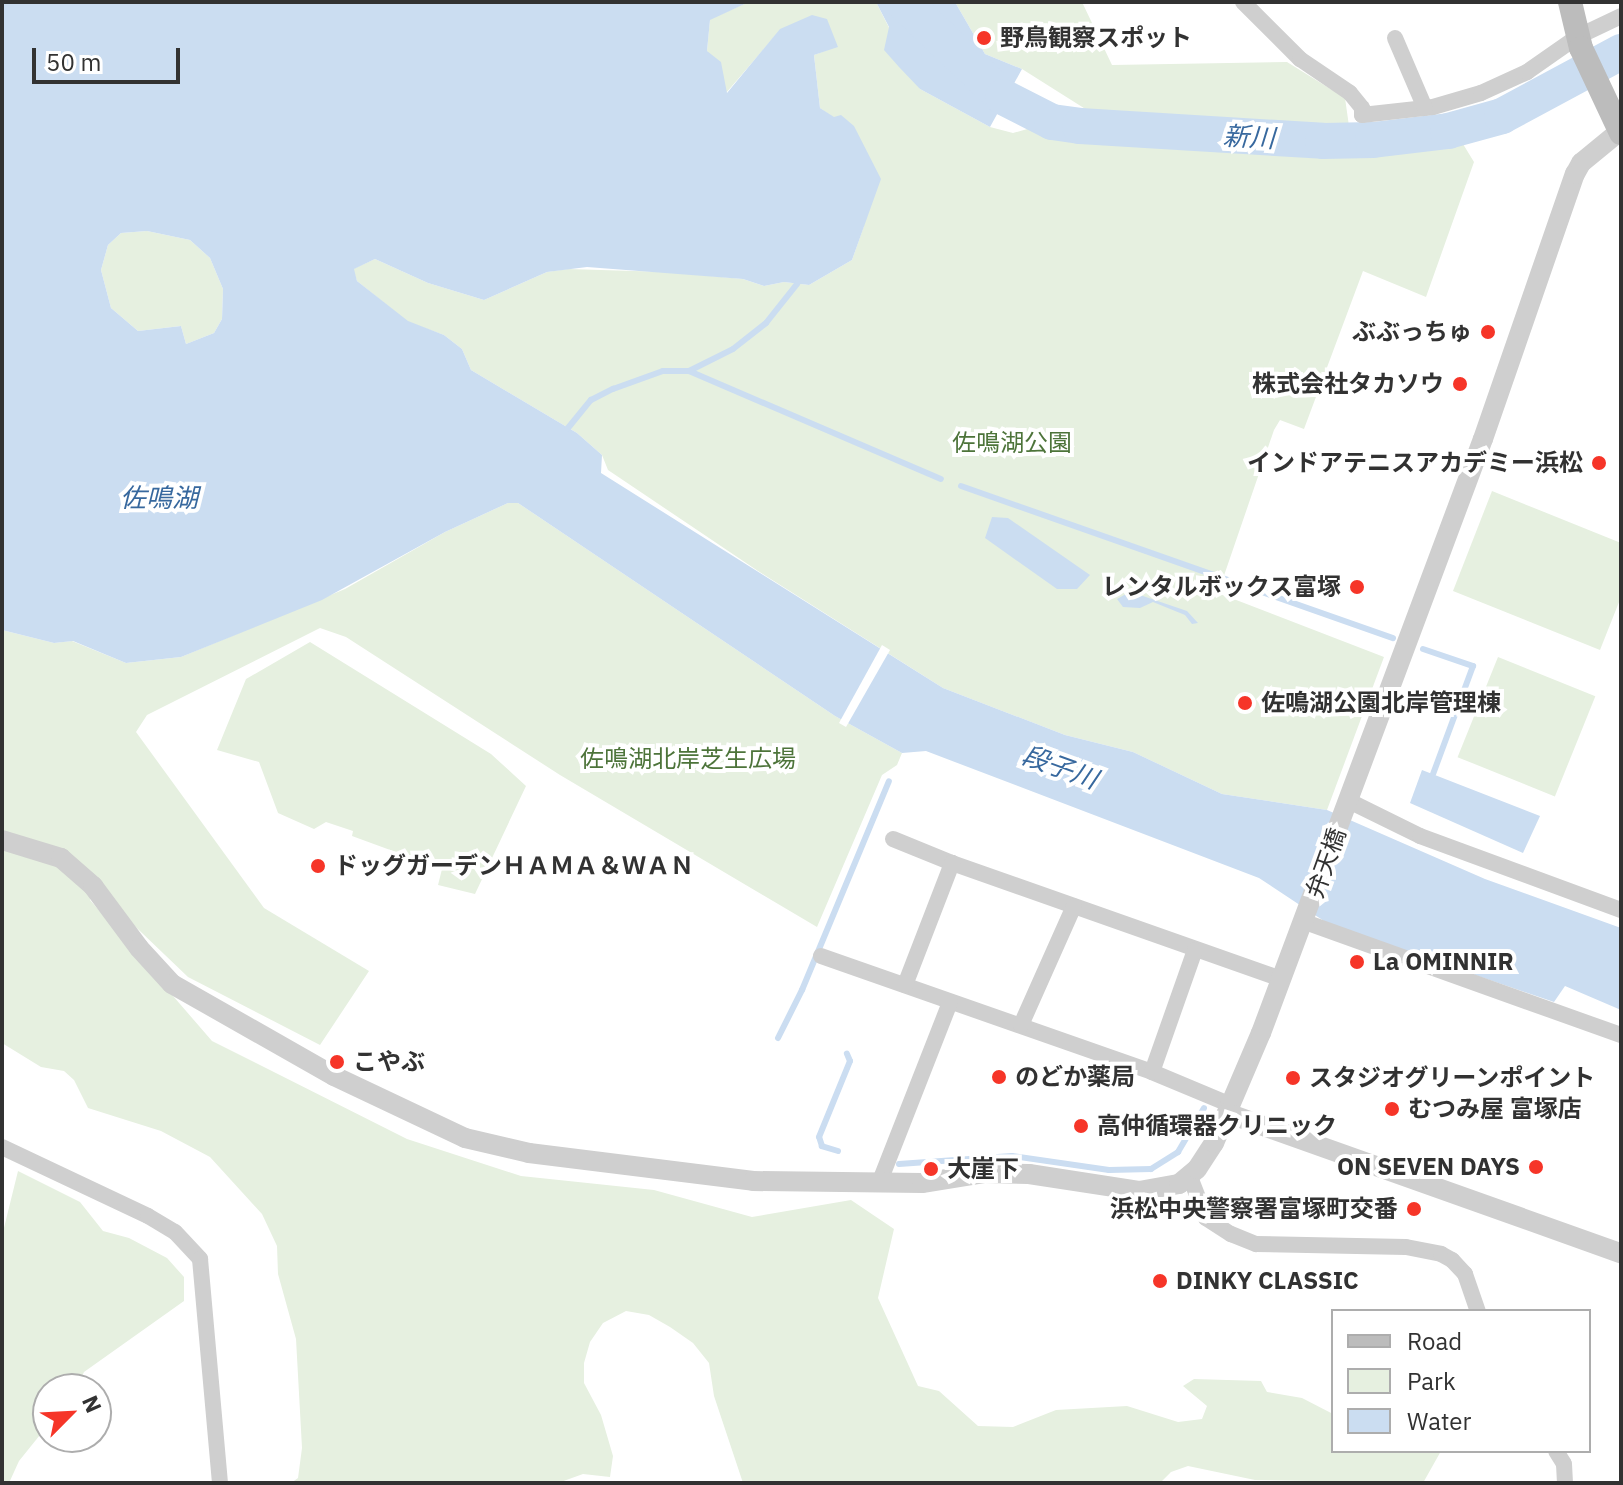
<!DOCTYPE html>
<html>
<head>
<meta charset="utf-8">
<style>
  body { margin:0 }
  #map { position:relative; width:1623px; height:1485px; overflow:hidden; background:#fff; font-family:"IBM Plex Sans","Noto Sans JP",sans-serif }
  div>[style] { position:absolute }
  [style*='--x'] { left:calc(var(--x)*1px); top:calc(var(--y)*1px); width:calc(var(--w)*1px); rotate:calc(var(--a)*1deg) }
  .green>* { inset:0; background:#e6f0e0; transform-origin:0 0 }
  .water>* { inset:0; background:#cbddf1 }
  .pier>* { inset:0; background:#fff }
  .stream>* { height:6px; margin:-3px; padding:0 3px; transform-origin:3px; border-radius:3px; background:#cbddf1 }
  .river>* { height:36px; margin:-18px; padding:0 18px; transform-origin:18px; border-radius:18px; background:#cbddf1 }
  .minor>* { height:16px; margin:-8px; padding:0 8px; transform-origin:8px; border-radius:8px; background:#cfcfcf }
  .tertiary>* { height:20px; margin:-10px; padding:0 10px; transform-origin:10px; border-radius:10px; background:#cfcfcf }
  .secondary>* { height:24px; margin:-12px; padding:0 12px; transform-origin:12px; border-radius:12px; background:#bcbcbc }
  .dots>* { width:22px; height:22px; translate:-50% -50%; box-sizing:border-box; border:4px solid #fff; border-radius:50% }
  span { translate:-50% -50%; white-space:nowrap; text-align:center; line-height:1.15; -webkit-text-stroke:8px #fff; paint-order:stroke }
  .poi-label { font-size:24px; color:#323232; font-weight:700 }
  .left { translate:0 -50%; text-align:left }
  .right { translate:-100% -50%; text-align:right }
  .park-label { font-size:24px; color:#4d743a }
  .street-label { font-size:24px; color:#323232 }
  .water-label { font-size:26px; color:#37689e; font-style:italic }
  .frame { position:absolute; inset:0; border:4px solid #323232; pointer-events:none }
  .legend { position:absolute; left:1331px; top:1309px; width:260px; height:144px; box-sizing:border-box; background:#fff; border:2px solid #adadad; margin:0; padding:10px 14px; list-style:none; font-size:24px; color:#323232 }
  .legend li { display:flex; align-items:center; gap:16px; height:40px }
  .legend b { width:40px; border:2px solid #adadad }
  .north { position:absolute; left:32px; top:1373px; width:80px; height:80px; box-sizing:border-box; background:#fff; border:2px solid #adadad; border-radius:50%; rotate:66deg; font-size:22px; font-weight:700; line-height:32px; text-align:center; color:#323232 }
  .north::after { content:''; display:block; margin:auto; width:28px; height:36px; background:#f63528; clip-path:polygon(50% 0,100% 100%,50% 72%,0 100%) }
  .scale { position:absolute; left:32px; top:48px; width:148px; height:36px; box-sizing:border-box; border:4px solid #323232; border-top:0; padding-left:10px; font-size:24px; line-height:28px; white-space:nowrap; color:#323232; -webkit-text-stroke:6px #fff; paint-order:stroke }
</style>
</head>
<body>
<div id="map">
  <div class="green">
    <div style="clip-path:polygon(749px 2px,876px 2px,920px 89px,990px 127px,1013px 133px,1052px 122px,1254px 151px,1353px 157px,1463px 144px,1474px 162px,1426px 297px,1363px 271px,1304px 429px,1280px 420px,1274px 430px,1218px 593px,1384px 657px,1327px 810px,1222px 794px,1133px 752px,1065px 735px,943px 688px,758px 571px,608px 470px,602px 455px,577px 433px,471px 370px,462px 349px,444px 335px,408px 322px,357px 281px,353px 269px,375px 259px,428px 283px,484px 300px,547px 272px,568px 269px,667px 272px,743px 279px,764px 286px,784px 282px,809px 285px,852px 260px,864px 226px,834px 118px,820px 108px,814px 55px,838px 46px,780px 30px,726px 93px,707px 51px,710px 19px)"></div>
    <div style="clip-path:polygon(955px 2px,1082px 2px,1112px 65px,1287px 62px,1345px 98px,1350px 133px,1087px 110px,1022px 69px,985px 54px)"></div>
    <div style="clip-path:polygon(147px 231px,190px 240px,210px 258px,223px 289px,222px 319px,214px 333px,186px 344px,181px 326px,138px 331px,111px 308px,101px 270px,108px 245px,121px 233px)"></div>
    <div style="clip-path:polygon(1492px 491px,1621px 543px,1621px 597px,1600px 650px,1453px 591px)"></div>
    <div style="clip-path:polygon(508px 503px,518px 503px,835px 716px,902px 753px,897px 765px,882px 775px,817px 927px,560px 775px,346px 637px,320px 628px,147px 715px,136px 732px,264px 908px,369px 971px,320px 1045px,188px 977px,95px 888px,90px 900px,212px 1041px,407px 1139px,521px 1176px,654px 1190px,752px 1217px,851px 1200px,894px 1229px,878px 1298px,918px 1386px,939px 1391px,978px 1426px,1013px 1427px,1056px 1410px,1127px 1406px,1178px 1422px,1202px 1419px,1207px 1406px,1183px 1386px,1194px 1379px,1261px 1381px,1267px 1392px,1302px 1398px,1333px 1414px,1333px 1451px,1441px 1451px,1423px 1483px,1255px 1480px,1188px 1466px,1171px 1472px,1160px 1483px,743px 1483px,714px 1396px,709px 1363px,693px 1343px,670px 1327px,649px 1315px,626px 1311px,603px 1323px,590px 1342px,584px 1363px,584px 1383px,601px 1415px,613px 1456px,610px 1477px,583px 1474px,558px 1483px,291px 1483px,298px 1478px,302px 1448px,296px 1339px,278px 1274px,277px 1246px,262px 1214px,210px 1157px,161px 1131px,88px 1108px,74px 1080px,64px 1071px,41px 1067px,2px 1043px,2px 630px,54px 643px,72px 641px,126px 663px,181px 657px,345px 589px,445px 532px)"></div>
    <div style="clip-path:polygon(310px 642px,491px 754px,526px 786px,475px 894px,438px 885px,442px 869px,352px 836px,353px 831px,326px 822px,314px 829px,278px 813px,259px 762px,217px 750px,246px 679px)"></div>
    <div style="left:1498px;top:657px;width:105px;height:108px;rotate:22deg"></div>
    <div style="clip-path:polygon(18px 1171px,80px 1202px,103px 1231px,129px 1238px,167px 1258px,184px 1277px,184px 1301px,84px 1372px,76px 1389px,48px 1389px,48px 1425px,19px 1461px,9px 1483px,2px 1483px,2px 1236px)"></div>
  </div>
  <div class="water">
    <div style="clip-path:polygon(evenodd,2px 2px,749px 2px,710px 20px,707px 51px,721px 62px,727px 93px,780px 29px,812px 15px,827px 19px,838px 47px,814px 55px,820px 108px,834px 117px,841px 115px,854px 126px,881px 179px,852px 260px,809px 285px,784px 282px,764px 286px,743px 279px,587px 267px,547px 272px,484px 300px,428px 283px,375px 259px,354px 269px,357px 281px,408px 321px,444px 335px,462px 349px,471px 370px,577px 433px,602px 455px,601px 473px,943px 688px,1065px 735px,1133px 752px,1222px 794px,1327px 810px,1485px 879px,1621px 928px,1621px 1010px,1565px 986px,1554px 1002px,1330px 925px,1259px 878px,926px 751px,902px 753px,835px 716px,518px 503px,508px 503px,445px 532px,322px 600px,181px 657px,126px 663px,73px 641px,54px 643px,2px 630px,2px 2px,147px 231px,190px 240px,210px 258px,223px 289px,222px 319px,214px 333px,186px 344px,181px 326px,138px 331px,111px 308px,101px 270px,108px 245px,121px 233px,147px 231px)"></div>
    <div style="clip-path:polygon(876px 2px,955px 2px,985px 54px,1022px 69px,990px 127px,920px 89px,899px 67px,884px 50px,889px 27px)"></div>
    <div style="clip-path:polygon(992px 517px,1008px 518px,1090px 575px,1077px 589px,1057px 589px,985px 538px)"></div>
    <div style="clip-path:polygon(1126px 594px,1140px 595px,1187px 611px,1198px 623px,1192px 624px,1185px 615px,1153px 602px,1140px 608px,1123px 607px,1117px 599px)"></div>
    <div style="clip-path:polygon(1422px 770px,1540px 816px,1523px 853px,1410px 803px)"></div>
  </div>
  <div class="pier">
    <div style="clip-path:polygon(882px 645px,890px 650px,846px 727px,839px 723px)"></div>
  </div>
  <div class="stream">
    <div style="--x:689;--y:371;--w:49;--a:-26.6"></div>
    <div style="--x:733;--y:349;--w:42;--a:-38.2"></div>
    <div style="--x:766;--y:323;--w:50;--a:-51.5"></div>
    <div style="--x:568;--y:428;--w:36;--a:-51"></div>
    <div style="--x:591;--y:400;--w:25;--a:-27"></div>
    <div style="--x:613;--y:389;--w:53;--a:-19.8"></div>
    <div style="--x:663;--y:371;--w:26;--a:0"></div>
    <div style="--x:689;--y:371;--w:274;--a:23.2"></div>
    <div style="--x:961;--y:486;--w:458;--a:19.4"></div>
    <div style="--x:1423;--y:649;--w:53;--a:18.8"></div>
    <div style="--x:1473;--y:666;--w:115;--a:110.3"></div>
    <div style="--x:778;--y:1038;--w:54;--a:-63.4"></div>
    <div style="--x:802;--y:990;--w:226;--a:-67.4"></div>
    <div style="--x:838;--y:1151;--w:17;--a:-163"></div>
    <div style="--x:822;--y:1146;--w:9;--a:-108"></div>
    <div style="--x:819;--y:1137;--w:82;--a:-67.8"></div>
    <div style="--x:850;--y:1061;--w:8;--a:-113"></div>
    <div style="--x:899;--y:1164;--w:113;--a:-4"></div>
    <div style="--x:1012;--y:1156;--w:98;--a:8.2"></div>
    <div style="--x:1109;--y:1170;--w:42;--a:-1.4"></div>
    <div style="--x:1151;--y:1169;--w:32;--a:-32"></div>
    <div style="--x:1178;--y:1152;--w:51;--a:-59.4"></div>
  </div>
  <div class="river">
    <div style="--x:903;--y:2;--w:138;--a:43.5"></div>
    <div style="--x:1003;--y:97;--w:55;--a:27"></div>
    <div style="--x:1052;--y:122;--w:28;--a:8"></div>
    <div style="--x:1080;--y:126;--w:243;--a:3.5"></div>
    <div style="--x:1323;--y:141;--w:50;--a:-1.1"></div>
    <div style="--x:1373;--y:140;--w:76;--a:-6.8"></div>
    <div style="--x:1448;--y:131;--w:56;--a:-15.5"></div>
    <div style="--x:1502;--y:116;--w:135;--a:-28.3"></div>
  </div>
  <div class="minor">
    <div style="--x:1243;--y:2;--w:81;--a:45"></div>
    <div style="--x:1300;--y:59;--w:60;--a:34.2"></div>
    <div style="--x:1350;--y:93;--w:19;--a:51"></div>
    <div style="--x:1362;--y:108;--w:7;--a:90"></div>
    <div style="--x:1362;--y:115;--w:71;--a:-6.4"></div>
    <div style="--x:1433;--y:107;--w:50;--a:-16.3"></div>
    <div style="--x:1481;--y:93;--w:51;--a:-24.5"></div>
    <div style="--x:1527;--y:72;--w:61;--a:-35"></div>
    <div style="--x:1577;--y:37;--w:49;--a:-25.5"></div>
    <div style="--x:1395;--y:38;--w:76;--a:66.8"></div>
    <div style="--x:1349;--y:801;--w:79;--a:26.2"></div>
    <div style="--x:1420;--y:836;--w:214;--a:20.2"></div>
    <div style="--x:893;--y:839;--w:64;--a:22.1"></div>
    <div style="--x:952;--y:863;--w:350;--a:19.4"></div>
    <div style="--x:1305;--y:922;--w:336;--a:19.7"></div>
    <div style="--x:821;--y:956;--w:351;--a:19.3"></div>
    <div style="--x:1152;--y:1072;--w:86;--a:22.7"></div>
    <div style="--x:905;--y:985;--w:131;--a:-68.9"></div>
    <div style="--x:1021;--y:1025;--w:130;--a:-66"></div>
    <div style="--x:1152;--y:1072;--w:129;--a:-70.6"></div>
    <div style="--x:2;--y:1147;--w:161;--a:25.3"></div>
    <div style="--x:148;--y:1216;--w:31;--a:31"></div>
    <div style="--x:175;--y:1232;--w:37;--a:47"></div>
    <div style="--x:200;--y:1259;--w:225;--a:84.9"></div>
    <div style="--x:1190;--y:1177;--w:44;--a:68.7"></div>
    <div style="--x:1206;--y:1218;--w:30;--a:33"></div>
    <div style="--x:1231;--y:1234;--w:27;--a:22"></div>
    <div style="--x:1256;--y:1244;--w:150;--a:1.1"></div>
    <div style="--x:1406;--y:1247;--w:36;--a:11"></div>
    <div style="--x:1441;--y:1254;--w:13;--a:29"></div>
    <div style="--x:1452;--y:1260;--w:19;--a:47"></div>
    <div style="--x:1465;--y:1274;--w:39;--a:71"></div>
    <div style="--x:880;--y:1181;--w:192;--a:-68.6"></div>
    <div style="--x:1556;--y:1451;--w:15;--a:58"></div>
    <div style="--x:1564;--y:1464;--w:19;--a:87"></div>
  </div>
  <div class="tertiary">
    <div style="--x:2;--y:840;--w:62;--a:17"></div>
    <div style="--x:61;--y:858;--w:43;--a:41.2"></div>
    <div style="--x:93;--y:886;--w:77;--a:53.4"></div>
    <div style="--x:139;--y:948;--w:49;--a:47.5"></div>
    <div style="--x:172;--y:984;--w:186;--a:29.6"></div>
    <div style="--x:334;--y:1076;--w:145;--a:25.3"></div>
    <div style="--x:465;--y:1138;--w:66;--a:13.2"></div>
    <div style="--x:529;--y:1153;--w:226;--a:7.1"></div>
    <div style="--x:753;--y:1181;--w:169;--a:0.7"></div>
    <div style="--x:922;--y:1183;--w:64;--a:-9"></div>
    <div style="--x:985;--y:1173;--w:44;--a:1.3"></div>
    <div style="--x:1029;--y:1174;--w:111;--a:8.8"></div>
    <div style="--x:1139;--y:1191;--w:41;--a:-9.9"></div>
    <div style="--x:1179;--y:1184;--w:23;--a:-40"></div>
    <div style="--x:1197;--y:1169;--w:31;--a:-57"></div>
    <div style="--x:1214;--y:1143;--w:120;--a:-66.9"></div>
    <div style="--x:1261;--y:1033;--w:634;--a:-69.51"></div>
    <div style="--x:1483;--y:439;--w:281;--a:-70.9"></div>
    <div style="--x:1575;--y:174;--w:13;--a:-61"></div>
    <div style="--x:1581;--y:163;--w:50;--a:-39.4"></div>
    <div style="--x:1227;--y:1113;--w:418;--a:19.6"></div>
  </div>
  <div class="secondary">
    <div style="--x:1570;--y:2;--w:47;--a:76.6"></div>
    <div style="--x:1581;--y:48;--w:94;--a:64.8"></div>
  </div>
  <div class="dots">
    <div style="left:984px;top:38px;background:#f63528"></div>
    <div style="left:1488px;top:332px;background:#f63528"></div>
    <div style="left:1460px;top:384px;background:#f63528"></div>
    <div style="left:1599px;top:463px;background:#f63528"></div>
    <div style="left:1357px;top:587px;background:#f63528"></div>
    <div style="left:1245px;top:703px;background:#f63528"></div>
    <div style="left:318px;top:866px;background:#f63528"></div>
    <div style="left:1357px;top:962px;background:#f63528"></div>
    <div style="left:337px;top:1062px;background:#f63528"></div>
    <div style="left:999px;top:1077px;background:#f63528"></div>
    <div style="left:1293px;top:1078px;background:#f63528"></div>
    <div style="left:1392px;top:1109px;background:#f63528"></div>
    <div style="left:1081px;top:1126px;background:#f63528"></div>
    <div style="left:1536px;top:1167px;background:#f63528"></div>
    <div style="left:931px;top:1169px;background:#f63528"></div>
    <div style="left:1414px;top:1209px;background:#f63528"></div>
    <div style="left:1160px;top:1281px;background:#f63528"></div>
  </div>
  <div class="poi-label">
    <span class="left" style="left:1000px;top:38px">野鳥観察スポット</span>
    <span class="right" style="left:1472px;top:332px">ぶぶっちゅ</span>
    <span class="right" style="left:1444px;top:384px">株式会社タカソウ</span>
    <span class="right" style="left:1583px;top:463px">インドアテニスアカデミー浜松</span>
    <span class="right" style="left:1341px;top:587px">レンタルボックス富塚</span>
    <span class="left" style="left:1261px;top:703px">佐鳴湖公園北岸管理棟</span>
    <span class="left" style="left:334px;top:866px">ドッグガーデンＨＡＭＡ＆ＷＡＮ</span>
    <span class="left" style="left:1373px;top:962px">La OMINNIR</span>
    <span class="left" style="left:353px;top:1062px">こやぶ</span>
    <span class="left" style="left:1015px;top:1077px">のどか薬局</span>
    <span class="left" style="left:1309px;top:1078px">スタジオグリーンポイント</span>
    <span class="left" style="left:1408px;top:1109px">むつみ屋 富塚店</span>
    <span class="left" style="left:1097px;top:1126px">高仲循環器クリニック</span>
    <span class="right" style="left:1520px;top:1167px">ON SEVEN DAYS</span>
    <span class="left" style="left:947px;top:1169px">大崖下</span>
    <span class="right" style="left:1398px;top:1209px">浜松中央警察署富塚町交番</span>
    <span class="left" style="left:1176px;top:1281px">DINKY CLASSIC</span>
  </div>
  <div class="park-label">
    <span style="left:1012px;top:443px">佐鳴湖公園</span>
    <span style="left:688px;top:759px">佐鳴湖北岸芝生広場</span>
  </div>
  <div class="street-label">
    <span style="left:1326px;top:863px;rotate:-70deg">弁天橋</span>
  </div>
  <div class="water-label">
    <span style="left:1249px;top:137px;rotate:3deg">新川</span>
    <span style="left:159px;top:498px">佐鳴湖</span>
    <span style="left:1060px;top:767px;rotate:20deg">段子川</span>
  </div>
  <div class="frame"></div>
  <ul class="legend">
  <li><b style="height:10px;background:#bcbcbc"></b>Road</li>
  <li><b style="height:22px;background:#e6f0e0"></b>Park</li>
  <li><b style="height:22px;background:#cbddf1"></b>Water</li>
  </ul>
  <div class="north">N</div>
  <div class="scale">50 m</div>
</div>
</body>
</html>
